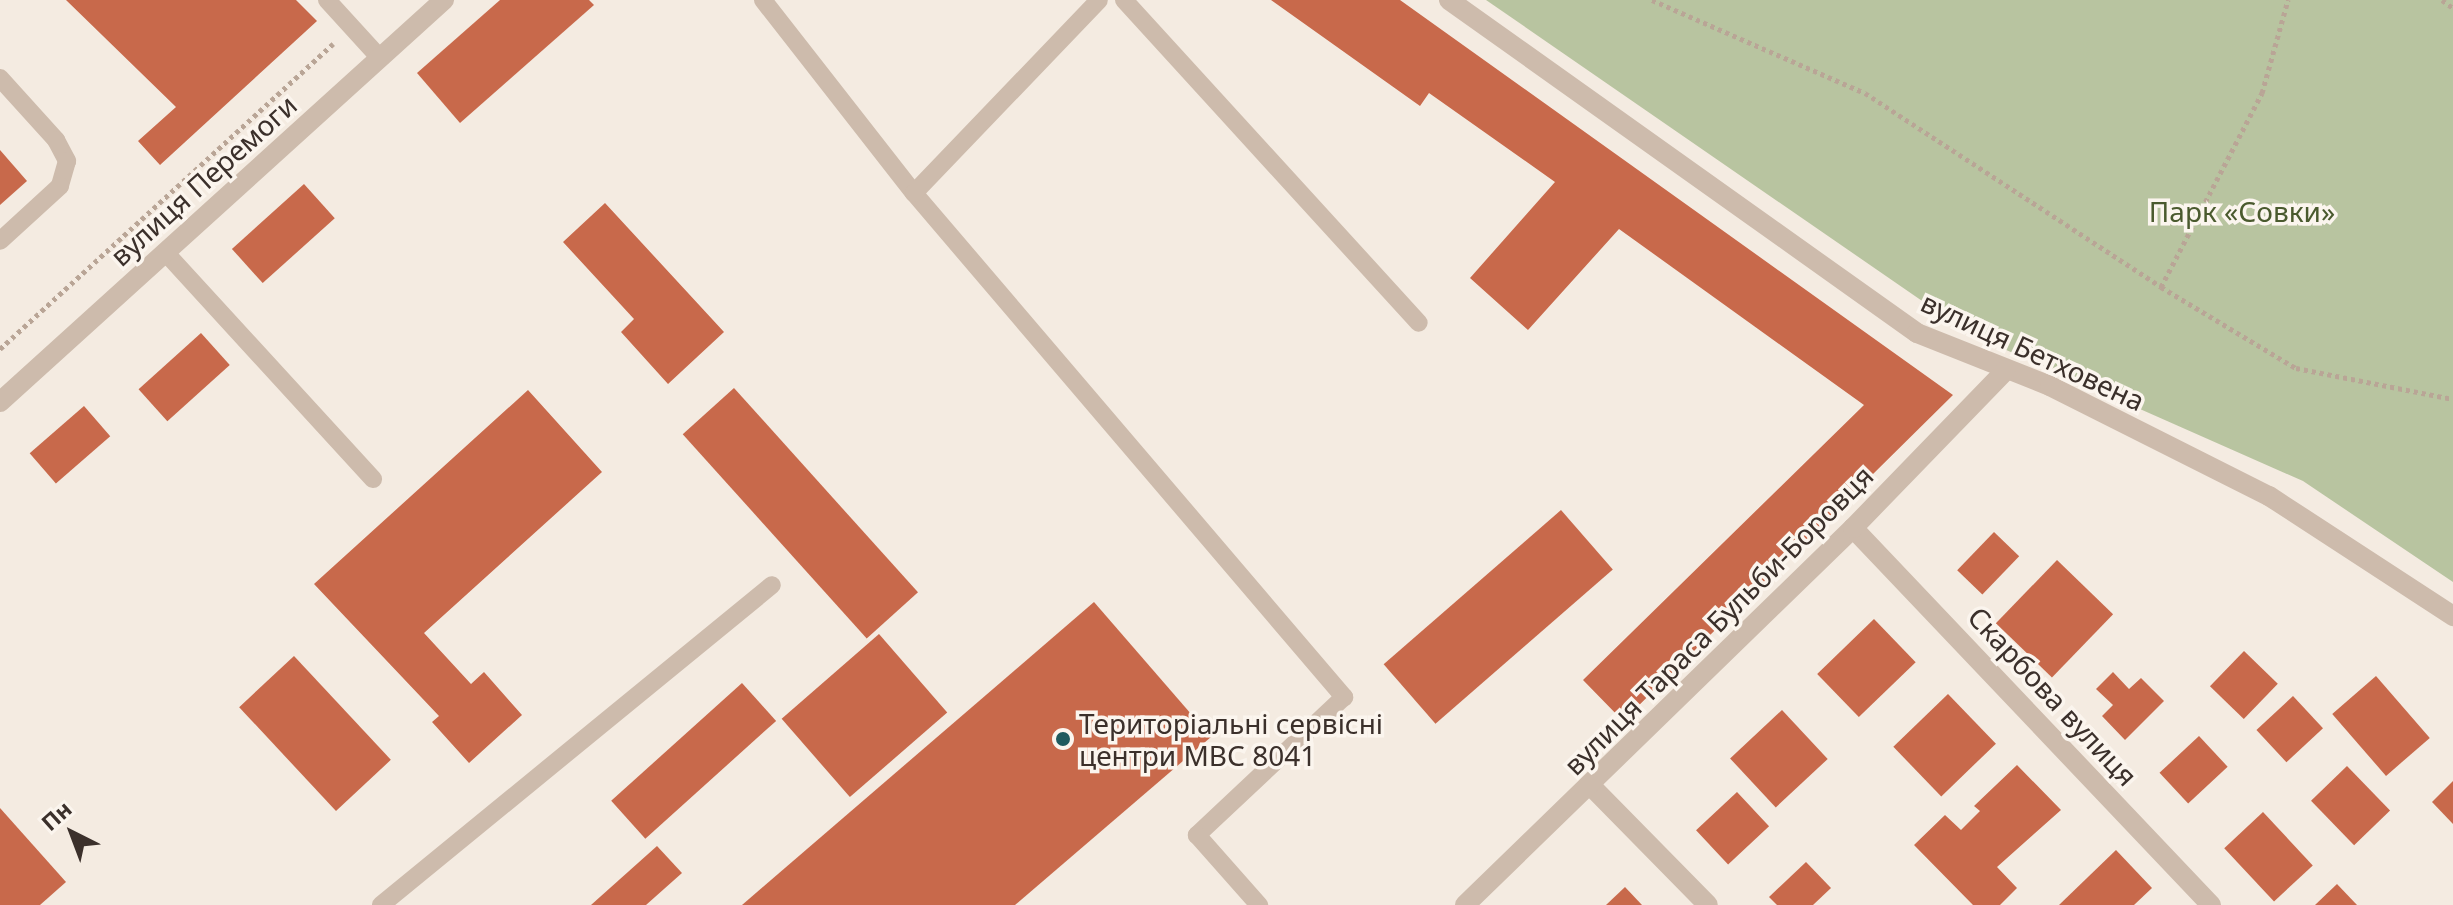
<!DOCTYPE html>
<html>
<head>
<meta charset="utf-8">
<style>
  body { margin:0 }
  #map { position:relative; width:2453px; height:905px; overflow:hidden; background:#f4ebe1; font-family:"Noto Sans",sans-serif }
  div>[style] { position:absolute }
  [style*='--x'] { left:calc(var(--x)*1px); top:calc(var(--y)*1px); width:calc(var(--w)*1px); rotate:calc(var(--a)*1deg) }
  .green>* { inset:0; background:#b8c4a0 }
  .building>* { inset:0; background:#c8694b; transform-origin:0 0 }
  .path>* { height:5px; margin-top:-2.5px; transform-origin:0; background:repeating-linear-gradient(90deg,#b9a596 0 4px,transparent 0 8px) }
  .service>* { height:18px; margin:-9px; padding:0 9px; transform-origin:9px; border-radius:9px; background:#cdbbac }
  .minor>* { height:20px; margin:-10px; padding:0 10px; transform-origin:10px; border-radius:10px; background:#cdbbac }
  .dots>* { width:22px; height:22px; translate:-50% -50%; box-sizing:border-box; border:4px solid #fbf5ee; border-radius:50% }
  span { translate:-50% -50%; white-space:nowrap; text-align:center; line-height:1.15; -webkit-text-stroke:7px #fbf5ee; paint-order:stroke }
  .street-label { font-size:28px; color:#3b302b }
  .park-label { font-size:28px; color:#4a5a2e }
  .poi-label { font-size:28px; color:#3b302b }
  .left { translate:0 -50%; text-align:left }
  .north { position:absolute; left:32px; top:793px; width:80px; height:80px; -webkit-text-stroke:6px #fbf5ee; paint-order:stroke; rotate:318deg; font-size:22px; font-weight:700; line-height:32px; text-align:center; color:#3b302b }
  .north::after { content:''; display:block; margin:auto; width:28px; height:36px; background:#3b302b; clip-path:polygon(50% 0,100% 100%,50% 72%,0 100%) }
</style>
</head>
<body>
<div id="map">
  <div class="green">
    <div style="clip-path:polygon(1486px 0,2453px 0,2453px 582px,2303px 481px,1970px 334px)"></div>
  </div>
  <div class="building">
    <div style="clip-path:polygon(66px 0,296px 0,317px 21px,160px 165px,138px 141px,176px 107px)"></div>
    <div style="clip-path:polygon(500px 0,589px 0,594px 5px,460px 123px,417px 73px)"></div>
    <div style="clip-path:polygon(1271px 0,1400px 0,1953px 395px,1623px 721px,1583px 680px,1864px 405px,1619px 229px,1528px 330px,1470px 278px,1555px 182px,1429px 93px,1420px 106px)"></div>
    <div style="clip-path:polygon(0 150px,27px 181px,0 205px)"></div>
    <div style="left:304px;top:184px;width:46px;height:97px;rotate:48deg"></div>
    <div style="clip-path:polygon(605px 203px,724px 332px,668px 384px,621px 332px,634px 319px,563px 242px)"></div>
    <div style="left:201px;top:333px;width:43px;height:84px;rotate:48deg"></div>
    <div style="left:734px;top:388px;width:275px;height:69px;rotate:48deg"></div>
    <div style="clip-path:polygon(528px 390px,602px 472px,424px 633px,471px 684px,484px 672px,522px 715px,469px 763px,432px 722px,439px 716px,314px 584px)"></div>
    <div style="left:84px;top:406px;width:40px;height:72px;rotate:49deg"></div>
    <div style="left:1561px;top:510px;width:79px;height:235px;rotate:49deg"></div>
    <div style="left:1994px;top:532px;width:35px;height:53px;rotate:44deg"></div>
    <div style="left:2057px;top:560px;width:78px;height:88px;rotate:44deg"></div>
    <div style="clip-path:polygon(1094px 602px,1211px 737px,1015px 905px,742px 905px)"></div>
    <div style="left:1874px;top:619px;width:60px;height:79px;rotate:46deg"></div>
    <div style="left:879px;top:634px;width:104px;height:129px;rotate:49deg"></div>
    <div style="left:2244px;top:651px;width:47px;height:49px;rotate:44deg"></div>
    <div style="left:294px;top:656px;width:142px;height:75px;rotate:47deg"></div>
    <div style="clip-path:polygon(2113px 672px,2129px 689px,2141px 678px,2164px 701px,2125px 740px,2102px 716px,2113px 705px,2096px 689px)"></div>
    <div style="left:2376px;top:676px;width:82px;height:58px;rotate:49deg"></div>
    <div style="left:742px;top:683px;width:51px;height:176px;rotate:48deg"></div>
    <div style="left:1948px;top:694px;width:69px;height:76px;rotate:46deg"></div>
    <div style="left:2293px;top:696px;width:44px;height:50px;rotate:47deg"></div>
    <div style="left:1782px;top:710px;width:67px;height:71px;rotate:47deg"></div>
    <div style="left:2199px;top:736px;width:42px;height:54px;rotate:47deg"></div>
    <div style="clip-path:polygon(2017px 765px,2061px 810px,1997px 867px,2017px 888px,2000px 905px,1973px 905px,1914px 845px,1945px 815px,1961px 830px,1980px 811px,1974px 806px)"></div>
    <div style="left:2347px;top:766px;width:62px;height:50px;rotate:46deg"></div>
    <div style="clip-path:polygon(2453px 781px,2453px 824px,2432px 802px)"></div>
    <div style="left:1737px;top:792px;width:47px;height:56px;rotate:47deg"></div>
    <div style="clip-path:polygon(0 808px,66px 882px,40px 905px,0 905px)"></div>
    <div style="left:2263px;top:812px;width:73px;height:53px;rotate:47deg"></div>
    <div style="clip-path:polygon(657px 846px,682px 873px,646px 905px,591px 905px)"></div>
    <div style="clip-path:polygon(2116px 850px,2152px 888px,2134px 905px,2059px 905px)"></div>
    <div style="clip-path:polygon(1806px 862px,1831px 888px,1813px 905px,1777px 905px,1769px 897px)"></div>
    <div style="clip-path:polygon(2337px 884px,2357px 905px,2315px 905px)"></div>
    <div style="clip-path:polygon(1625px 887px,1642px 905px,1606px 905px)"></div>
  </div>
  <div class="path">
    <div style="--x:1652;--y:0;--w:232;--a:23.6"></div>
    <div style="--x:1865;--y:93;--w:354;--a:33.2"></div>
    <div style="--x:2161;--y:287;--w:157;--a:31"></div>
    <div style="--x:2296;--y:368;--w:160;--a:11.2"></div>
    <div style="--x:2442;--y:0;--w:14;--a:36"></div>
    <div style="--x:2161;--y:287;--w:219;--a:-62.5"></div>
    <div style="--x:2262;--y:93;--w:97;--a:-74.4"></div>
    <div style="--x:0;--y:349;--w:452;--a:-42.5"></div>
  </div>
  <div class="service">
    <div style="--x:327;--y:0;--w:79;--a:47.6"></div>
    <div style="--x:763;--y:0;--w:245;--a:52"></div>
    <div style="--x:914;--y:193;--w:663;--a:49.53"></div>
    <div style="--x:1344;--y:697;--w:202;--a:136.8"></div>
    <div style="--x:1197;--y:835;--w:94;--a:48.5"></div>
    <div style="--x:1124;--y:0;--w:437;--a:47.6"></div>
    <div style="--x:0;--y:78;--w:84;--a:47.9"></div>
    <div style="--x:56;--y:140;--w:24;--a:62"></div>
    <div style="--x:67;--y:161;--w:26;--a:106"></div>
    <div style="--x:60;--y:186;--w:81;--a:137.5"></div>
    <div style="--x:914;--y:193;--w:267;--a:-46.2"></div>
    <div style="--x:165;--y:252;--w:308;--a:47.5"></div>
    <div style="--x:381;--y:905;--w:505;--a:-39.3"></div>
  </div>
  <div class="minor">
    <div style="--x:1449;--y:0;--w:574;--a:35.43"></div>
    <div style="--x:1917;--y:333;--w:143;--a:21.7"></div>
    <div style="--x:2050;--y:386;--w:245;--a:26.7"></div>
    <div style="--x:2269;--y:496;--w:220;--a:33.1"></div>
    <div style="--x:0;--y:402;--w:599;--a:-42.16"></div>
    <div style="--x:1853;--y:528;--w:520;--a:46.48"></div>
    <div style="--x:1590;--y:785;--w:168;--a:45.5"></div>
    <div style="--x:1465;--y:905;--w:541;--a:-44.18"></div>
    <div style="--x:1853;--y:528;--w:220;--a:-45.9"></div>
  </div>
  <div class="dots">
    <div style="left:1063px;top:739px;background:#1f5a5e"></div>
  </div>
  <div class="street-label">
    <span style="left:203px;top:180px;rotate:-42deg">вулиця Перемоги</span>
    <span style="left:2033px;top:351px;rotate:25deg">вулиця Бетховена</span>
    <span style="left:1718px;top:620px;rotate:-45deg">вулиця Тараса Бульби-Боровця</span>
    <span style="left:2053px;top:696px;rotate:47deg">Скарбова вулиця</span>
  </div>
  <div class="park-label">
    <span style="left:2242px;top:211px">Парк «Совки»</span>
  </div>
  <div class="poi-label">
    <span class="left" style="left:1079px;top:739px">Територіальні сервісні<br>центри МВС 8041</span>
  </div>
  <div class="north">Пн</div>
</div>
</body>
</html>
